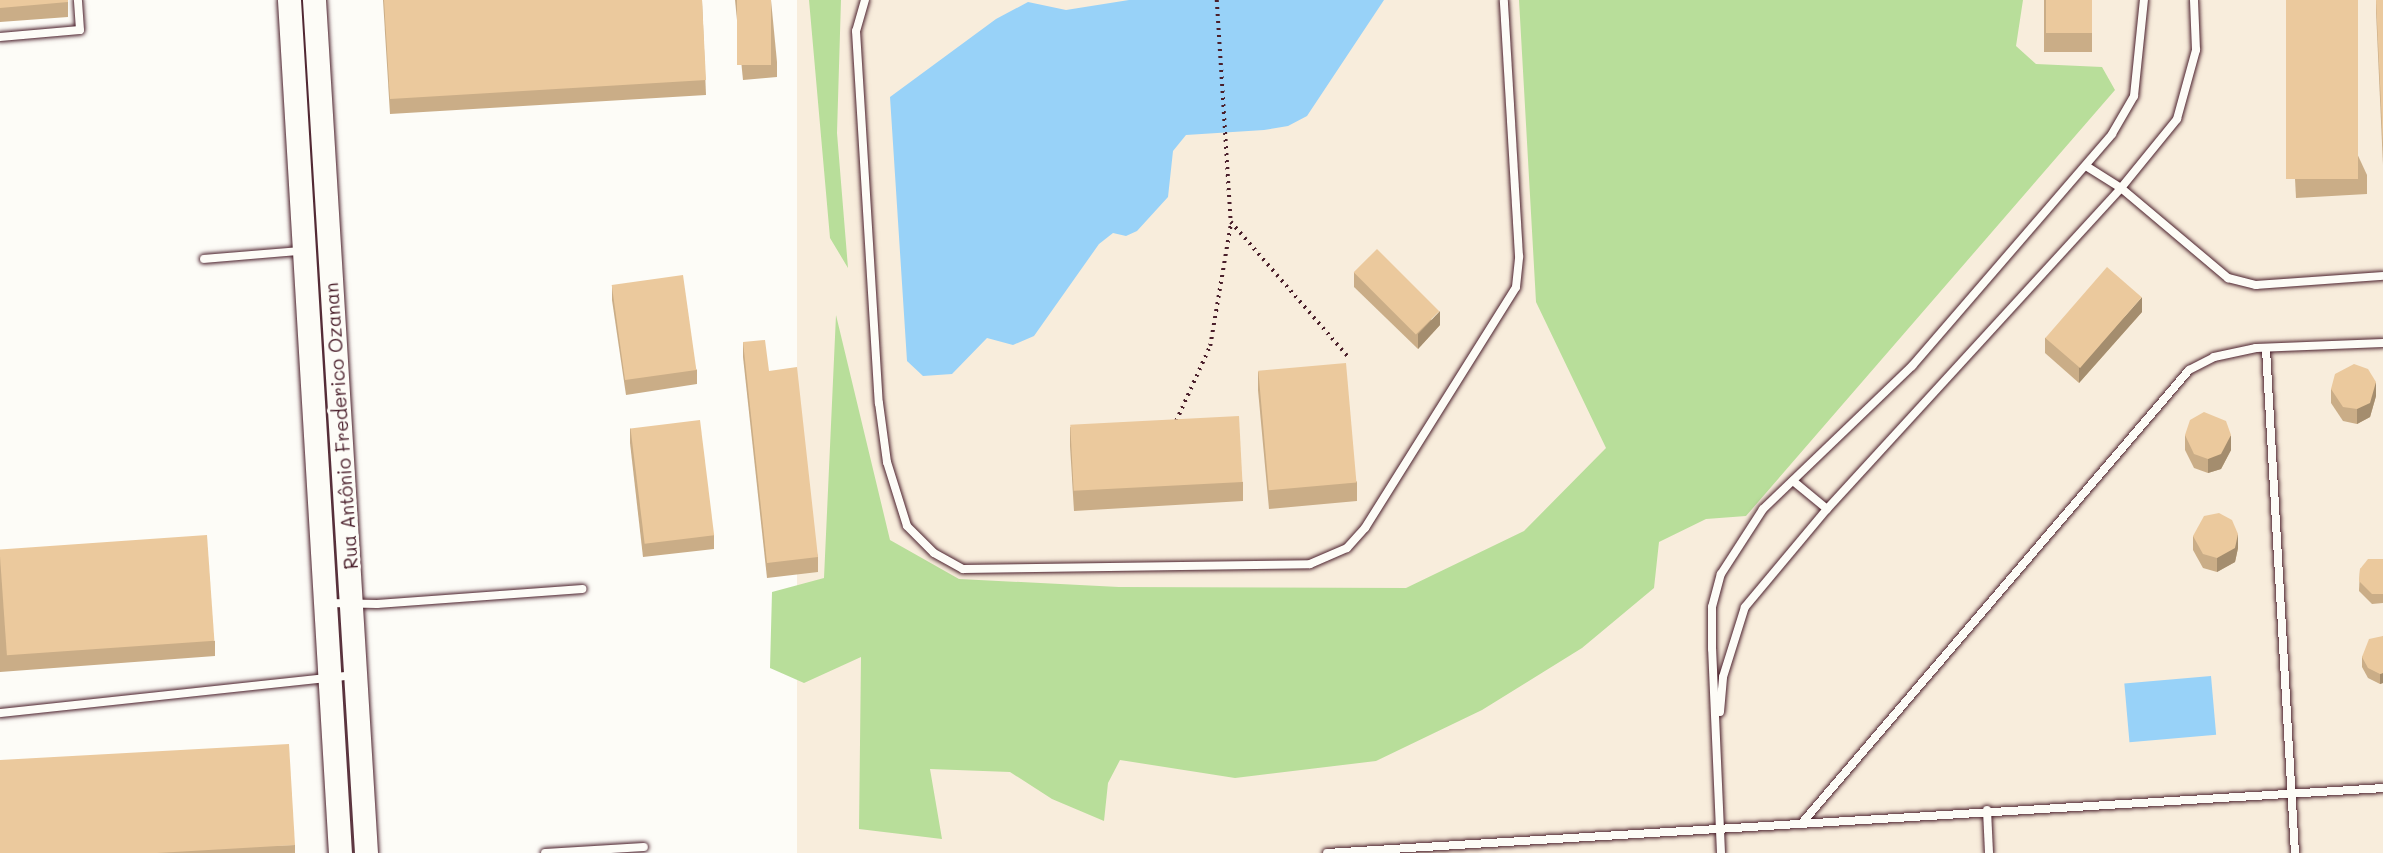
<!DOCTYPE html>
<html>
<head>
<meta charset="utf-8">
<style>
  body { margin:0 }
  #map { position:relative; width:2383px; height:853px; overflow:hidden; background:#fdfcf7; font-family:Mali,sans-serif }
  div>[style] { position:absolute }
  [style*='--x'] { left:calc(var(--x)*1px); top:calc(var(--y)*1px); width:calc(var(--w)*1px); rotate:calc(var(--a)*1deg) }
  .built>* { inset:0; background:#f8eddc; transform-origin:0 0 }
  .green>* { inset:0; background:#b8de9a }
  .water>* { inset:0; background:#98d2f8; transform-origin:0 0 }
  .path>* { height:3.5px; margin-top:-1.75px; transform-origin:0; background:repeating-linear-gradient(90deg,#4a1f2b 0 2px,transparent 0 7px) }
  .roads { filter:drop-shadow(0 0 2px #4a1f2b) drop-shadow(0 0 2px #4a1f2b) }
  .lane>* { height:8px; margin:-4px; padding:0 4px; transform-origin:4px; border-radius:4px; background:#fdfcf7 }
  .secondary>* { height:23px; margin:-11.5px; padding:0 11.5px; transform-origin:11.5px; border-radius:11.5px; background:#fdfcf7 }
  .wall>* { inset:0; background:#caad87; transform-origin:0 0 }
  .shaded-wall>* { inset:0; background:#a48d6e }
  .building>* { inset:0; background:#ebc99d; transform-origin:0 0 }
  span { translate:-50% -50%; white-space:nowrap; text-align:center; line-height:1.15; -webkit-text-stroke:6px #fdfcf7; paint-order:stroke }
  .street-label { font-size:19px; color:#4a1f2b }
</style>
</head>
<body>
<div id="map">
  <div class="built">
    <div style="left:797px;top:0;width:1586px;height:855px"></div>
  </div>
  <div class="green">
    <div style="clip-path:polygon(809px 0,841px 0,837px 133px,848px 268px,830px 238px)"></div>
    <div style="clip-path:polygon(1519px 0,2023px 0,2016px 46px,2036px 64px,2102px 67px,2115px 90px,1746px 516px,1706px 519px,1659px 542px,1654px 588px,1582px 648px,1482px 710px,1376px 761px,1235px 778px,1120px 760px,1108px 783px,1104px 821px,1052px 799px,1010px 772px,930px 769px,942px 839px,859px 829px,861px 657px,804px 683px,770px 668px,772px 592px,824px 578px,836px 315px,890px 540px,959px 579px,1119px 587px,1406px 588px,1524px 531px,1606px 448px,1536px 302px)"></div>
  </div>
  <div class="water">
    <div style="clip-path:polygon(1129px 0,1384px 0,1307px 116px,1288px 126px,1264px 130px,1186px 135px,1173px 151px,1168px 197px,1137px 231px,1126px 236px,1113px 233px,1099px 244px,1034px 336px,1013px 345px,987px 338px,952px 374px,923px 376px,907px 361px,890px 97px,996px 19px,1028px 2px,1066px 10px)"></div>
    <div style="left:2211px;top:676px;width:59px;height:87px;rotate:85deg"></div>
  </div>
  <div class="path">
    <div style="--x:1217;--y:0;--w:222;--a:86.4"></div>
    <div style="--x:1231;--y:222;--w:181;--a:49"></div>
    <div style="--x:1176;--y:421;--w:82;--a:-65.6"></div>
    <div style="--x:1210;--y:346;--w:126;--a:-80.4"></div>
  </div>
  <div class="roads">
    <div class="lane">
      <div style="--x:865;--y:0;--w:32;--a:106"></div>
      <div style="--x:856;--y:31;--w:373;--a:86.5"></div>
      <div style="--x:879;--y:403;--w:60;--a:82.3"></div>
      <div style="--x:887;--y:462;--w:67;--a:72.6"></div>
      <div style="--x:907;--y:526;--w:38;--a:45"></div>
      <div style="--x:934;--y:553;--w:33;--a:29"></div>
      <div style="--x:963;--y:569;--w:347;--a:-0.8"></div>
      <div style="--x:1310;--y:564;--w:40;--a:-23.4"></div>
      <div style="--x:1347;--y:548;--w:27;--a:-48"></div>
      <div style="--x:1365;--y:528;--w:284;--a:-57.9"></div>
      <div style="--x:1516;--y:287;--w:31;--a:-84"></div>
      <div style="--x:1519;--y:256;--w:256;--a:-93.4"></div>
      <div style="--x:0;--y:37;--w:80;--a:-5"></div>
      <div style="--x:80;--y:30;--w:30;--a:-94"></div>
      <div style="--x:2086;--y:166;--w:41;--a:32.2"></div>
      <div style="--x:2121;--y:188;--w:140;--a:40.1"></div>
      <div style="--x:2228;--y:278;--w:29;--a:14"></div>
      <div style="--x:2256;--y:285;--w:127;--a:-4.1"></div>
      <div style="--x:204;--y:259;--w:96;--a:-4.8"></div>
      <div style="--x:2266;--y:349;--w:505;--a:86.71"></div>
      <div style="--x:1793;--y:481;--w:44;--a:39.5"></div>
      <div style="--x:328;--y:603;--w:49;--a:1.2"></div>
      <div style="--x:377;--y:604;--w:206;--a:-4.2"></div>
      <div style="--x:1720;--y:712;--w:35;--a:-85"></div>
      <div style="--x:1723;--y:677;--w:73;--a:-72.6"></div>
      <div style="--x:1745;--y:607;--w:128;--a:-50.1"></div>
      <div style="--x:1827;--y:509;--w:435;--a:-47.5"></div>
      <div style="--x:2121;--y:188;--w:89;--a:-50.9"></div>
      <div style="--x:2177;--y:119;--w:72;--a:-74.6"></div>
      <div style="--x:2196;--y:50;--w:50;--a:-92.3"></div>
      <div style="--x:0;--y:713;--w:355;--a:-6.1"></div>
      <div style="--x:1987;--y:810;--w:43;--a:87.3"></div>
      <div style="--x:1802;--y:823;--w:596;--a:-49.49"></div>
      <div style="--x:2189;--y:370;--w:28;--a:-27"></div>
      <div style="--x:2214;--y:357;--w:43;--a:-12.1"></div>
      <div style="--x:2256;--y:348;--w:127;--a:-2.3"></div>
      <div style="--x:545;--y:853;--w:99;--a:-3.5"></div>
      <div style="--x:1327;--y:853;--w:1058;--a:-3.52"></div>
      <div style="--x:1721;--y:853;--w:204;--a:-92.5"></div>
      <div style="--x:1712;--y:649;--w:42;--a:-90"></div>
      <div style="--x:1712;--y:607;--w:34;--a:-75"></div>
      <div style="--x:1721;--y:574;--w:77;--a:-57.1"></div>
      <div style="--x:1763;--y:509;--w:207;--a:-43.8"></div>
      <div style="--x:1912;--y:366;--w:306;--a:-49.2"></div>
      <div style="--x:2112;--y:134;--w:44;--a:-59.9"></div>
      <div style="--x:2134;--y:96;--w:97;--a:-84.1"></div>
    </div>
    <div class="secondary">
      <div style="--x:289;--y:0;--w:855;--a:86.58"></div>
      <div style="--x:314;--y:0;--w:855;--a:86.51"></div>
    </div>
  </div>
  <div class="wall">
    <div style="clip-path:polygon(0 0,68px 0,68px 17px,0 22px)"></div>
    <div style="clip-path:polygon(383px 0,702px 0,706px 95px,390px 114px)"></div>
    <div style="clip-path:polygon(735px 0,771px 0,777px 62px,777px 77px,743px 80px)"></div>
    <div style="left:2044px;top:0;width:48px;height:52px"></div>
    <div style="clip-path:polygon(2286px 0,2367px 175px,2367px 194px,2296px 198px)"></div>
    <div style="clip-path:polygon(2376px 0,2383px 0,2383px 165px,2376px 11px)"></div>
    <div style="clip-path:polygon(1354px 272px,1440px 325px,1418px 349px,1354px 287px)"></div>
    <div style="clip-path:polygon(612px 286px,697px 370px,697px 384px,626px 395px,612px 300px)"></div>
    <div style="clip-path:polygon(2142px 312px,2079px 383px,2045px 353px,2045px 338px)"></div>
    <div style="clip-path:polygon(743px 342px,769px 371px,818px 557px,818px 572px,767px 578px,743px 357px)"></div>
    <div style="clip-path:polygon(1258px 371px,1357px 482px,1357px 501px,1269px 509px,1258px 390px)"></div>
    <div style="clip-path:polygon(2331px 389px,2376px 396px,2370px 417px,2357px 424px,2343px 421px,2331px 403px)"></div>
    <div style="clip-path:polygon(1070px 427px,1243px 482px,1243px 501px,1074px 511px,1070px 446px)"></div>
    <div style="clip-path:polygon(630px 428px,714px 535px,714px 549px,643px 557px,630px 443px)"></div>
    <div style="clip-path:polygon(2185px 435px,2231px 450px,2221px 469px,2208px 473px,2194px 468px,2185px 450px)"></div>
    <div style="clip-path:polygon(2193px 536px,2238px 548px,2235px 562px,2217px 572px,2203px 568px,2193px 550px)"></div>
    <div style="clip-path:polygon(0 550px,215px 641px,215px 656px,0 672px)"></div>
    <div style="clip-path:polygon(2383px 559px,2383px 603px,2372px 604px,2359px 591px,2360px 569px)"></div>
    <div style="clip-path:polygon(2383px 636px,2383px 683px,2380px 684px,2368px 678px,2362px 667px,2362px 657px)"></div>
    <div style="clip-path:polygon(295px 845px,295px 853px,0 853px)"></div>
  </div>
  <div class="shaded-wall">
    <div style="clip-path:polygon(2142px 297px,2142px 312px,2079px 383px,2079px 368px)"></div>
    <div style="clip-path:polygon(1440px 311px,1440px 325px,1418px 349px,1418px 334px)"></div>
    <div style="clip-path:polygon(2376px 382px,2376px 396px,2370px 417px,2357px 424px,2357px 409px)"></div>
    <div style="clip-path:polygon(2231px 435px,2231px 450px,2221px 469px,2208px 473px,2208px 459px)"></div>
    <div style="clip-path:polygon(2238px 534px,2238px 548px,2235px 562px,2217px 572px,2217px 558px)"></div>
    <div style="clip-path:polygon(2383px 673px,2383px 683px,2380px 684px,2380px 674px)"></div>
  </div>
  <div class="building">
    <div style="clip-path:polygon(0 0,68px 0,68px 2px,0 8px)"></div>
    <div style="clip-path:polygon(384px 0,702px 0,706px 80px,390px 99px)"></div>
    <div style="left:737px;top:0;width:34px;height:65px"></div>
    <div style="left:2046px;top:0;width:46px;height:33px"></div>
    <div style="left:2286px;top:0;width:72px;height:179px"></div>
    <div style="clip-path:polygon(2376px 0,2383px 0,2383px 146px)"></div>
    <div style="left:1377px;top:249px;width:88px;height:33px;rotate:45deg"></div>
    <div style="left:2107px;top:267px;width:46px;height:94px;rotate:41deg"></div>
    <div style="left:683px;top:275px;width:96px;height:72px;rotate:82deg"></div>
    <div style="clip-path:polygon(765px 340px,769px 371px,797px 367px,818px 557px,767px 563px,743px 342px)"></div>
    <div style="left:1346px;top:363px;width:120px;height:88px;rotate:85deg"></div>
    <div style="clip-path:polygon(2354px 364px,2368px 369px,2376px 382px,2370px 403px,2357px 409px,2343px 407px,2331px 389px,2335px 374px)"></div>
    <div style="clip-path:polygon(2204px 412px,2226px 421px,2231px 435px,2221px 454px,2208px 459px,2194px 454px,2185px 435px,2190px 420px)"></div>
    <div style="left:1239px;top:416px;width:66px;height:169px;rotate:87deg"></div>
    <div style="left:700px;top:420px;width:116px;height:70px;rotate:83deg"></div>
    <div style="clip-path:polygon(2219px 513px,2232px 520px,2238px 534px,2235px 548px,2217px 558px,2203px 554px,2193px 536px,2204px 516px)"></div>
    <div style="left:207px;top:535px;width:106px;height:208px;rotate:86deg"></div>
    <div style="clip-path:polygon(2368px 559px,2383px 559px,2383px 594px,2372px 594px,2359px 581px,2360px 569px)"></div>
    <div style="clip-path:polygon(2383px 636px,2383px 673px,2380px 674px,2368px 668px,2362px 657px,2369px 639px)"></div>
    <div style="clip-path:polygon(289px 744px,295px 845px,157px 853px,0 853px,0 760px)"></div>
  </div>
  <div class="street-label">
    <span style="left:341px;top:426px;rotate:-94deg">Rua Antônio Frederico Ozanan</span>
  </div>
</div>
</body>
</html>
